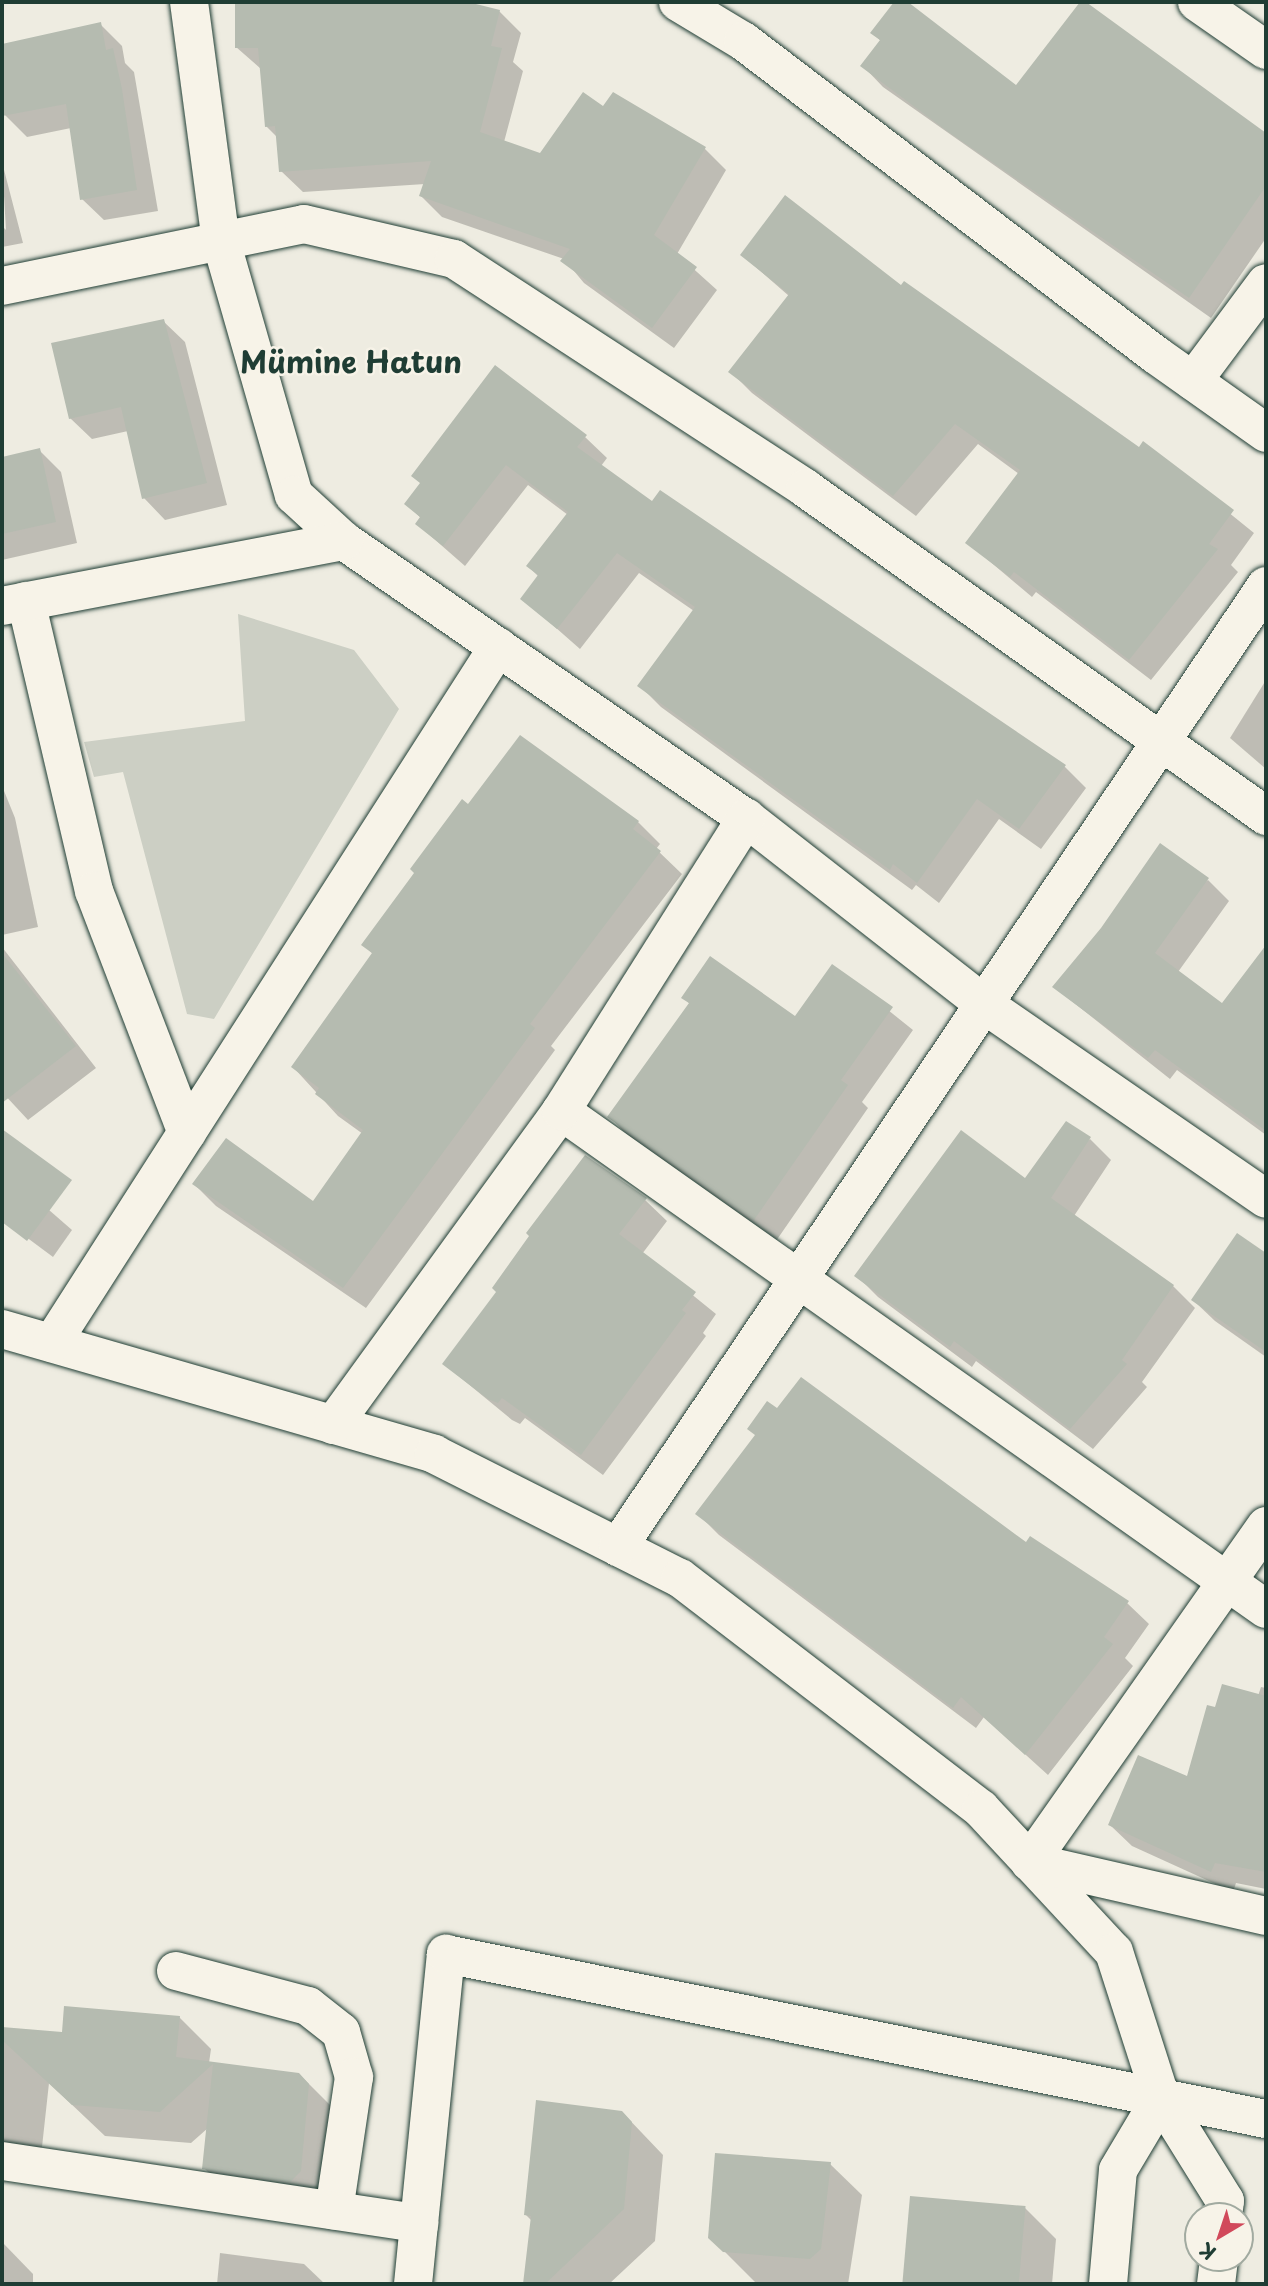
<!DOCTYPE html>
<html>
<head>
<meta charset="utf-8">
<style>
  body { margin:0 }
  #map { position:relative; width:1268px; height:2286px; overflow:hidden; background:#eeece1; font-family:"Playpen Sans",sans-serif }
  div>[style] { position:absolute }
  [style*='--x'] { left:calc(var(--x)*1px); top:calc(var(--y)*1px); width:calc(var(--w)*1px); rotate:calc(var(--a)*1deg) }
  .green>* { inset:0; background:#cccfc4 }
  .shadow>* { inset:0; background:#0003 }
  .building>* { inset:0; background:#b5bbb0; transform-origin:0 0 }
  .roads { filter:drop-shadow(0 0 2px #1f3d34) drop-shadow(0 0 2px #1f3d34) }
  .minor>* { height:38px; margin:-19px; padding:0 19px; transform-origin:19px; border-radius:19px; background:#f7f3e8 }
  span { translate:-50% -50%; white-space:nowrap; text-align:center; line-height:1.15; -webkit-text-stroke:5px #f7f3e8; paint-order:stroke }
  .district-label { font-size:30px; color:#1f3d34; font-weight:700 }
  .frame { position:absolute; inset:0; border:4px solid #1f3d34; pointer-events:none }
  .north { position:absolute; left:1184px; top:2202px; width:70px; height:70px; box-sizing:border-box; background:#f7f3e8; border:2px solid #a1aaa0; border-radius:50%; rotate:219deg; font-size:19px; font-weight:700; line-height:28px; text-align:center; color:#1f3d34 }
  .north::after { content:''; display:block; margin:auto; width:24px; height:32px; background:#d1495b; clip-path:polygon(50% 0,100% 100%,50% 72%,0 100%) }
</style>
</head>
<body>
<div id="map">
  <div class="green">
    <div style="clip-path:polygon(238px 614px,354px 650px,399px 709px,214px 1019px,187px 1014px,123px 772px,94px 777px,84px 742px,245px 721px)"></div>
  </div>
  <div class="shadow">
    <div style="clip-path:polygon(237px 2px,461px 2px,499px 11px,521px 33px,513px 62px,523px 71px,504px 142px,541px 155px,604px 109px,705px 149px,726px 170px,677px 254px,717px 290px,674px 348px,584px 283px,564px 259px,442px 217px,421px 196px,425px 184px,303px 192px,281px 171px,278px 138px,266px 126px,261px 69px,236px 47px)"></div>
    <div style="clip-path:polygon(896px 2px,906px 2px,1016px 88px,1084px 2px,1266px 135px,1266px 238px,1211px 318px,883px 87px,862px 65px,881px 41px,872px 33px)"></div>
    <div style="clip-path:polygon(100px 24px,122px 46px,125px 63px,134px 72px,158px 211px,104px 220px,82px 199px,71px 128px,27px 137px,5px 115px,2px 100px,2px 46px)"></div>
    <div style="clip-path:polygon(2px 162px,23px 243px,2px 247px,2px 226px,6px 230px)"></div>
    <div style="clip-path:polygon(742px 255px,902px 287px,1139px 449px,1144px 444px,1254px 533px,1231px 565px,1238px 572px,1151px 680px,1036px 592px,1032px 597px,968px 543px,1019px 474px,978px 444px,916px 516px,752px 393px,731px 372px,789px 296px)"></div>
    <div style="clip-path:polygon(163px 321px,185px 342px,227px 505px,165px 520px,144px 498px,128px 431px,92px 439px,70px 418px)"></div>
    <div style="clip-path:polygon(585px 437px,607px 458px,601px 466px,653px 503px,1065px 767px,1086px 788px,1041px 849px,999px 819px,939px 903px,916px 885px,912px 890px,661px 707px,640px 686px,694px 611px,639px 573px,580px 649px,522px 598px,539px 577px,528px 566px,568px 515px,528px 485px,465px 566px,417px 524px,421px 518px,406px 504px,421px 484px)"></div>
    <div style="clip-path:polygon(39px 450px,61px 472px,77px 543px,2px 560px,2px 453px,3px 458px)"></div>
    <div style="clip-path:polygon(1266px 680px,1266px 769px,1230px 738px)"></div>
    <div style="clip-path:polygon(520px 738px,638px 822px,660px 844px,656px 849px,682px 874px,551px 1046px,555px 1050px,366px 1308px,216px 1206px,194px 1184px,314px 1203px,363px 1134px,338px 1116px,293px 1067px,373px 954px,364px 945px)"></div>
    <div style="clip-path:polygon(2px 786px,15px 818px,38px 927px,2px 935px)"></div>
    <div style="clip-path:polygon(1208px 880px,1229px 901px,1178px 972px,1223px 1006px,1266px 947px,1266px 1135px,1177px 1070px,1170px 1079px,1054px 987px)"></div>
    <div style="clip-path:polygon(2px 947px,96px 1068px,28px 1120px,2px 1092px,2px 1037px,18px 1025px,2px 1028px)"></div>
    <div style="clip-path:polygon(833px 966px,913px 1030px,862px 1102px,868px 1108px,776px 1241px,630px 1138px,609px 1116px,690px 1004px,683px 997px,795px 1018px)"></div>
    <div style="clip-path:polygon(1090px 1139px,1111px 1160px,1074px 1216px,1173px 1286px,1195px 1308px,1142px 1382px,1147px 1387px,1093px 1449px,976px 1361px,972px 1367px,878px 1297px,856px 1275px,1026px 1181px)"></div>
    <div style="clip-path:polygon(2px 1169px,72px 1230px,53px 1257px,2px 1219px)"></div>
    <div style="clip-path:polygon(645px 1200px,667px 1221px,642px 1254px,716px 1314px,703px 1333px,706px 1336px,603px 1475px,525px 1418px,520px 1424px,512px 1420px,444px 1364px)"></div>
    <div style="clip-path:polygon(1238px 1235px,1266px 1254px,1266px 1357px,1215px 1321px,1193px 1300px)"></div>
    <div style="clip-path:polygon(698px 1514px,1026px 1545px,1127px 1603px,1149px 1624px,1125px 1658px,1133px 1666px,1048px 1775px,984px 1717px,976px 1728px,719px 1535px)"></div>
    <div style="clip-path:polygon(1261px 1687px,1266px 1688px,1266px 1889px,1236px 1883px,1233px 1892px,1132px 1846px,1110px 1825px,1188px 1779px,1216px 1710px,1258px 1696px)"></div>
    <div style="clip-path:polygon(179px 2017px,211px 2049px,209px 2063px,299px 2074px,331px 2106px,332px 2202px,235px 2199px,204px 2168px,208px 2128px,191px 2143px,105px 2136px,49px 2083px,42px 2147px,32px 2156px,2px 2153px,2px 2029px,63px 2034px)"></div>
    <div style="clip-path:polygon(622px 2112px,663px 2155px,655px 2241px,609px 2284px,525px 2284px,532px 2221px,526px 2215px)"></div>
    <div style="clip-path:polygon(830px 2164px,862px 2195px,848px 2284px,756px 2283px,710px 2237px)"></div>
    <div style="clip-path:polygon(1025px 2208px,1056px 2239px,1052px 2284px,910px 2284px,905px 2279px)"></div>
    <div style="clip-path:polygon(2px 2242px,33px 2274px,33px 2284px,2px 2284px)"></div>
    <div style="clip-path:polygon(220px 2253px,304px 2264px,325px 2284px,217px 2284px)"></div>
  </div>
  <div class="building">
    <div style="clip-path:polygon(235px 2px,468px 2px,500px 10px,491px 46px,502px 48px,480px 132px,540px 153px,583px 92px,603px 106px,613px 92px,706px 147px,654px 235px,697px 267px,652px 328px,560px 261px,570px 249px,419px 196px,431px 161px,279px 172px,275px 126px,265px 127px,258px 48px,235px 48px)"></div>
    <div style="clip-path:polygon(894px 2px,908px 2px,1016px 85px,1080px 2px,1086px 2px,1266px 133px,1266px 186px,1189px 298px,947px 131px,860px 66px,880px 40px,870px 33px)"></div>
    <div style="clip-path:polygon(101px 22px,106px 50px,113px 48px,122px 89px,137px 190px,80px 200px,66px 104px,2px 116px,2px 44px)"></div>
    <div style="clip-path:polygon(785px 195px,901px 285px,904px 281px,1139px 447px,1143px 441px,1234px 510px,1209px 544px,1218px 549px,1129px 660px,1014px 572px,1010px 577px,965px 543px,1020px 470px,955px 424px,893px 496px,728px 372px,789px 294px,740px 255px)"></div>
    <div style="clip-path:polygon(164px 319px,207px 483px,142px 499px,121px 407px,69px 419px,51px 343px)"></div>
    <div style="clip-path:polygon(495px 365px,587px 435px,577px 447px,652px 501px,660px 490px,1066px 765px,1019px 829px,977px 799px,917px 883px,893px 864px,890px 870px,637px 686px,695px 607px,617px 553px,557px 629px,520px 599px,538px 575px,526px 566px,568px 512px,506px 465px,443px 546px,415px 524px,420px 517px,404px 504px,420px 483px,411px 476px)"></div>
    <div style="clip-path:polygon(40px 448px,56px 522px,2px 534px,2px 457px)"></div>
    <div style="clip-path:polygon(520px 735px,639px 821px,633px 829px,661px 851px,530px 1024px,535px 1028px,343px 1288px,192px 1184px,226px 1138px,313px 1201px,363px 1130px,315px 1094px,319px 1088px,291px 1067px,372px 953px,361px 945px,414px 873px,410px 869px,462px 799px,468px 804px)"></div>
    <div style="clip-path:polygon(1160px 843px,1209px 878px,1155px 953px,1222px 1003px,1266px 945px,1266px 1131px,1155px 1050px,1148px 1058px,1052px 987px,1101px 928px)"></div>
    <div style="clip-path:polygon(2px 953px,76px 1046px,2px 1103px)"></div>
    <div style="clip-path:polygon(710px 956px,795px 1016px,832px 964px,893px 1007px,841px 1080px,848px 1085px,754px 1220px,607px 1117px,689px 1003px,681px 998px)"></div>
    <div style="clip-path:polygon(1066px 1121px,1091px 1137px,1051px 1198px,1174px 1285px,1122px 1360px,1127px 1364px,1070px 1429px,954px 1341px,950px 1347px,854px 1276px,961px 1130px,1025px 1178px)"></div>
    <div style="clip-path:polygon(2px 1129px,72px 1180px,27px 1241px,2px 1222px)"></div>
    <div style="clip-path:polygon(585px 1155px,647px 1198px,619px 1234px,696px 1292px,682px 1310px,686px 1313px,581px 1455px,502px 1398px,498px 1403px,488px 1399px,442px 1364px,496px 1292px,492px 1288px,529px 1236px,526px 1233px)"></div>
    <div style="clip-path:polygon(1237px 1233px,1266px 1253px,1266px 1352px,1191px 1300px)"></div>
    <div style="clip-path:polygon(801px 1377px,1026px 1542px,1030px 1536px,1129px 1601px,1104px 1637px,1113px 1644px,1025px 1755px,961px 1697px,953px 1708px,695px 1514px,755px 1435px,747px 1429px,767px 1401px,777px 1408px)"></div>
    <div style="clip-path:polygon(1222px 1684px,1266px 1696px,1266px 1872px,1215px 1863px,1211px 1872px,1108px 1825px,1138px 1755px,1187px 1776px,1207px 1705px,1215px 1707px)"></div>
    <div style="clip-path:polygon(64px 2006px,180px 2016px,176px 2057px,299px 2073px,309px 2084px,301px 2171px,290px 2182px,202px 2169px,213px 2064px,160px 2112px,72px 2105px,2px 2040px,2px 2027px,62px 2032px)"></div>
    <div style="clip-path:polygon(536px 2100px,622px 2111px,632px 2122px,624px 2209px,545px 2284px,523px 2284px,531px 2216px,524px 2215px)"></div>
    <div style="clip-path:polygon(715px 2153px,831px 2162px,821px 2249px,810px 2259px,723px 2252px,708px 2238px)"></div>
    <div style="left:910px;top:2196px;width:116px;height:88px;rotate:5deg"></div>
  </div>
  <div class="roads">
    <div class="minor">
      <div style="--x:189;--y:2;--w:241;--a:82.4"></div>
      <div style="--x:221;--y:241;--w:264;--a:74"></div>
      <div style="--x:294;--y:495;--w:68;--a:42.6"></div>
      <div style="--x:344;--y:541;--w:488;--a:34.6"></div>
      <div style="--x:746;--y:818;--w:303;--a:38"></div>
      <div style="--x:985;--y:1005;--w:341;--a:34.6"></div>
      <div style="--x:678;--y:2;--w:76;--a:31"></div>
      <div style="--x:743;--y:41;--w:519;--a:37.25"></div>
      <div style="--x:1156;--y:355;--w:135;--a:35.3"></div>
      <div style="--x:1197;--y:2;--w:84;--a:34.8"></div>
      <div style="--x:2;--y:286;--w:308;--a:-11.6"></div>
      <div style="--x:304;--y:224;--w:154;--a:13.1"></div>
      <div style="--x:454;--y:259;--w:419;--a:33.1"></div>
      <div style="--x:805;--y:488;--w:566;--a:35.43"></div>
      <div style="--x:1193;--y:381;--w:122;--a:-53.3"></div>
      <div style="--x:26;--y:601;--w:298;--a:76.8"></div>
      <div style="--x:94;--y:891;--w:259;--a:69"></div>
      <div style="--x:2;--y:606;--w:348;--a:-10.8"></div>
      <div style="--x:561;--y:1111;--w:863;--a:35.24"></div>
      <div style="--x:2;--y:1329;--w:450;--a:16.1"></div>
      <div style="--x:434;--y:1454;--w:275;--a:26.8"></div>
      <div style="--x:680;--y:1578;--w:379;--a:37.5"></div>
      <div style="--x:981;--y:1809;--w:195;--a:47.1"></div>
      <div style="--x:1114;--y:1952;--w:153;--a:72.2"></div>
      <div style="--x:1161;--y:2098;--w:121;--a:58.1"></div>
      <div style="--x:1225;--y:2201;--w:15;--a:98"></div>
      <div style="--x:52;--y:1343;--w:827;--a:-57.35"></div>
      <div style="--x:333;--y:1425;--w:388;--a:-54"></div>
      <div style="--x:561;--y:1111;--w:347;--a:-57.7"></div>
      <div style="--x:1266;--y:1526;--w:411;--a:125.1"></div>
      <div style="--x:1030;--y:1862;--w:242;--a:12.9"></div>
      <div style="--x:618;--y:1547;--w:1159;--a:-56.01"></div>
      <div style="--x:176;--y:1971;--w:137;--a:14.9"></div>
      <div style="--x:308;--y:2006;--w:42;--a:38.2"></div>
      <div style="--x:341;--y:2032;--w:47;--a:73.9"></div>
      <div style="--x:354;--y:2077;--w:135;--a:98.5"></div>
      <div style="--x:2;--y:2161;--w:422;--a:8.5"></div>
      <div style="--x:413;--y:2284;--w:332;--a:-84.3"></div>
      <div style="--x:446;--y:1954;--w:836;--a:11.38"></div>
      <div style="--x:1108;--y:2284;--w:114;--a:-85"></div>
      <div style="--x:1118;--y:2170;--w:84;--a:-59.2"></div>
      <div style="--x:1216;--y:2284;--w:26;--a:-83"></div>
    </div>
  </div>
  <div class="district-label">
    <span style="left:351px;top:361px">Mümine Hatun</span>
  </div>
  <div class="frame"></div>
  <div class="north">K</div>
</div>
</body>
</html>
